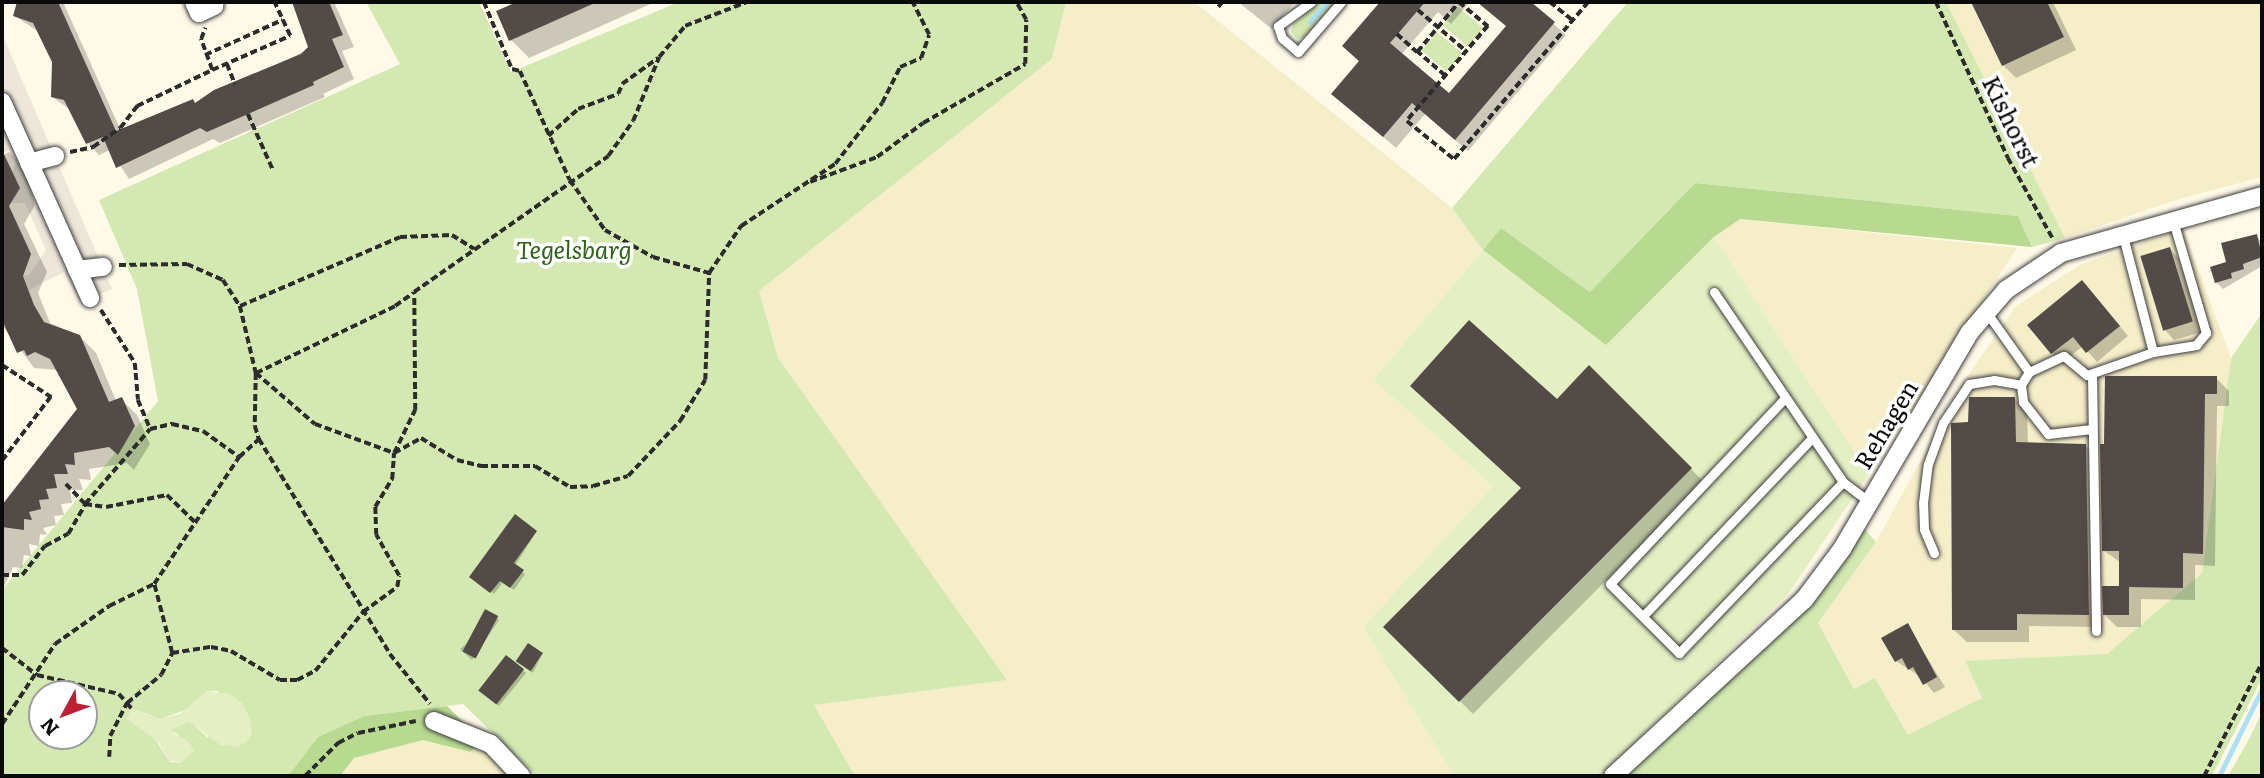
<!DOCTYPE html>
<html>
<head>
<meta charset="utf-8">
<style>
  body { margin:0 }
  #map { position:relative; width:2264px; height:778px; overflow:hidden; background:#fff9e8; font-family:Literata,serif }
  div>[style] { position:absolute }
  [style*='--x'] { left:calc(var(--x)*1px); top:calc(var(--y)*1px); width:calc(var(--w)*1px); rotate:calc(var(--a)*1deg) }
  .farmland>* { inset:0; background:#f5eec8 }
  .green>* { inset:0; background:#d3e9b1; transform-origin:0 0 }
  .forest>* { inset:0; background:#b7da90 }
  .pitch>* { inset:0; background:#e4f0c3 }
  .plaza>* { inset:0; background:#ede6d9 }
  .shadow>* { inset:0; background:#0003 }
  .stream>* { height:5px; margin:-2.5px; padding:0 2.5px; transform-origin:2.5px; border-radius:2.5px; background:#abe1f8 }
  .building>* { inset:0; background:#534b47; transform-origin:0 0 }
  .path>* { height:3.5px; margin-top:-1.75px; transform-origin:0; background:repeating-linear-gradient(90deg,#2c2c2c 0 7px,transparent 0 10.5px) }
  .roads { filter:drop-shadow(0 0 2px #3d3d3d) drop-shadow(0 0 2px #3d3d3d) }
  .lane>* { height:9px; margin:-4.5px; padding:0 4.5px; transform-origin:4.5px; border-radius:4.5px; background:#fff }
  .street>* { height:18px; margin:-9px; padding:0 9px; transform-origin:9px; border-radius:9px; background:#fff }
  span { translate:-50% -50%; white-space:nowrap; text-align:center; line-height:1.15; -webkit-text-stroke:7px #fff; paint-order:stroke }
  .street-label { font-size:24px; color:#0a0a0a }
  .park-label { font-size:24px; color:#2f631a; font-style:italic }
  .frame { position:absolute; inset:0; border:4px solid #0a0a0a; pointer-events:none }
  .north { position:absolute; left:28px; top:680px; width:70px; height:70px; box-sizing:border-box; background:#fff; border:2px solid #9d9d9d; border-radius:50%; rotate:229deg; font-size:19px; font-weight:700; line-height:28px; text-align:center; color:#0a0a0a }
  .north::after { content:''; display:block; margin:auto; width:24px; height:32px; background:#bd2033; clip-path:polygon(50% 0,100% 100%,50% 72%,0 100%) }
</style>
</head>
<body>
<div id="map">
  <div class="farmland">
    <div style="clip-path:polygon(1066px 2px,1194px 2px,1452px 208px,1483px 250px,1373px 380px,1493px 486px,1363px 627px,1454px 776px,855px 776px,813px 705px,1006px 680px,778px 358px,759px 291px,1052px 59px)"></div>
    <div style="clip-path:polygon(1946px 2px,2262px 2px,2262px 177px,2179px 199px,2065px 238px)"></div>
    <div style="clip-path:polygon(1740px 219px,2017px 248px,1869px 474px,1714px 237px)"></div>
    <div style="clip-path:polygon(2183px 228px,2231px 358px,2202px 573px,2107px 654px,1965px 662px,1982px 698px,1908px 735px,1875px 678px,1854px 689px,1818px 623px,1876px 542px,1963px 383px,2016px 306px,2080px 265px)"></div>
    <div style="clip-path:polygon(423px 740px,469px 752px,483px 742px,516px 776px,340px 776px,353px 758px)"></div>
  </div>
  <div class="green">
    <div style="clip-path:polygon(evenodd,366px 2px,479px 2px,511px 72px,679px 2px,1066px 2px,1052px 59px,759px 291px,778px 358px,1007px 680px,814px 705px,855px 776px,537px 776px,463px 704px,364px 716px,318px 737px,288px 776px,2px 776px,2px 590px,158px 401px,137px 289px,99px 200px,400px 64px,366px 2px,207px 691px,219px 691px,208px 738px,190px 721px,173px 726px,170px 731px,178px 734px,181px 763px,170px 762px,136px 710px,161px 719px,188px 709px,207px 691px,366px 2px,42px 694px,84px 694px,84px 736px,42px 736px,42px 694px)"></div>
    <div style="clip-path:polygon(1319px 2px,1336px 2px,1306px 37px,1297px 39px,1291px 32px,1293px 24px)"></div>
    <div style="clip-path:polygon(1628px 2px,1946px 2px,2065px 238px,2032px 247px,2018px 216px,1695px 183px,1590px 292px,1501px 228px,1483px 250px,1452px 208px)"></div>
    <div style="left:1458px;top:7px;width:33px;height:24px;rotate:40deg"></div>
    <div style="left:1437px;top:32px;width:33px;height:24px;rotate:40deg"></div>
    <div style="clip-path:polygon(2262px 313px,2262px 678px,2212px 776px,1624px 776px,1708px 700px,1862px 526px,1876px 542px,1818px 623px,1854px 689px,1875px 678px,1908px 735px,1982px 698px,1965px 661px,2107px 654px,2202px 573px,2231px 358px)"></div>
    <div style="clip-path:polygon(2262px 713px,2262px 776px,2228px 776px,2247px 743px)"></div>
  </div>
  <div class="forest">
    <div style="clip-path:polygon(1695px 183px,2018px 216px,2032px 247px,1740px 219px,1714px 237px,1606px 346px,1483px 250px,1501px 228px,1590px 292px)"></div>
    <div style="clip-path:polygon(447px 706px,483px 742px,470px 752px,423px 740px,354px 758px,340px 776px,288px 776px,318px 737px,364px 716px)"></div>
  </div>
  <div class="pitch">
    <div style="clip-path:polygon(1714px 237px,1869px 474px,1789px 593px,1601px 776px,1454px 776px,1363px 627px,1493px 486px,1373px 380px,1483px 250px,1606px 345px)"></div>
    <div style="clip-path:polygon(207px 691px,230px 694px,242px 703px,250px 718px,252px 734px,246px 742px,237px 747px,220px 745px,189px 721px,170px 731px,189px 742px,194px 751px,181px 763px,170px 761px,159px 743px,126px 718px,132px 709px,161px 719px,180px 714px)"></div>
  </div>
  <div class="plaza">
    <div style="clip-path:polygon(2px 34px,112px 289px,80px 302px,64px 272px,29px 290px,23px 276px,29px 275px,46px 250px,25px 203px,2px 203px,15px 163px,9px 150px,2px 154px)"></div>
  </div>
  <div class="shadow">
    <div style="clip-path:polygon(19px 2px,63px 2px,121px 131px,193px 101px,196px 104px,311px 48px,292px 2px,334px 2px,354px 47px,342px 51px,354px 79px,323px 94px,325px 97px,220px 143px,213px 139px,129px 179px,110px 150px,99px 155px,88px 143px,71px 110px,52px 97px,53px 61px,39px 32px,15px 16px)"></div>
    <div style="clip-path:polygon(521px 2px,655px 2px,529px 58px,511px 40px,498px 12px)"></div>
    <div style="clip-path:polygon(1238px 2px,1295px 2px,1272px 29px)"></div>
    <div style="clip-path:polygon(1382px 2px,1470px 2px,1451px 24px,1438px 12px,1401px 55px,1450px 96px,1508px 27px,1479px 2px,1529px 2px,1566px 35px,1468px 151px,1425px 114px,1396px 148px,1346px 105px,1360px 62px,1344px 46px)"></div>
    <div style="clip-path:polygon(1973px 2px,2053px 2px,2076px 50px,2016px 78px,2003px 65px)"></div>
    <div style="clip-path:polygon(9px 152px,25px 168px,35px 205px,24px 224px,47px 272px,38px 293px,50px 323px,79px 336px,96px 353px,116px 401px,121px 399px,137px 415px,150px 444px,134px 470px,127px 463px,89px 469px,91px 480px,79px 479px,83px 490px,70px 490px,72px 503px,61px 504px,64px 515px,54px 516px,56px 525px,43px 528px,47px 535px,40px 534px,39px 546px,29px 544px,31px 556px,24px 555px,22px 568px,13px 567px,2px 591px,2px 508px,79px 409px,58px 370px,34px 368px,2px 325px,2px 156px)"></div>
    <div style="clip-path:polygon(2256px 236px,2262px 242px,2262px 266px,2223px 289px,2216px 282px,2229px 263px)"></div>
    <div style="clip-path:polygon(2170px 249px,2179px 259px,2202px 332px,2174px 340px,2165px 330px)"></div>
    <div style="clip-path:polygon(2091px 292px,2128px 336px,2097px 362px,2083px 346px,2062px 363px,2052px 353px)"></div>
    <div style="clip-path:polygon(1589px 368px,1704px 482px,1473px 714px,1385px 627px,1523px 488px)"></div>
    <div style="clip-path:polygon(2216px 378px,2229px 391px,2229px 406px,2217px 406px,2215px 566px,2195px 565px,2195px 600px,2141px 599px,2141px 627px,2117px 627px,2104px 614px,2121px 588px,2121px 563px,2103px 550px,2102px 446px)"></div>
    <div style="clip-path:polygon(2015px 399px,2027px 411px,2028px 444px,2085px 445px,2098px 458px,2101px 627px,2029px 626px,2029px 642px,1967px 642px,1954px 630px,1969px 423px)"></div>
    <div style="clip-path:polygon(536px 532px,515px 566px,525px 574px,514px 590px,503px 582px,494px 594px,473px 579px)"></div>
    <div style="clip-path:polygon(497px 618px,499px 620px,472px 660px,460px 649px)"></div>
    <div style="clip-path:polygon(1907px 625px,1945px 687px,1934px 693px,1921px 677px,1896px 661px)"></div>
    <div style="clip-path:polygon(542px 654px,533px 673px,520px 663px)"></div>
    <div style="clip-path:polygon(506px 657px,526px 673px,499px 706px,482px 693px)"></div>
  </div>
  <div class="stream">
    <div style="--x:1310;--y:22;--w:26;--a:-50"></div>
    <div style="--x:2219;--y:776;--w:97;--a:-63.7"></div>
  </div>
  <div class="building">
    <div style="clip-path:polygon(17px 2px,58px 2px,116px 131px,193px 99px,195px 103px,214px 90px,301px 54px,308px 47px,292px 2px,329px 2px,343px 35px,332px 39px,344px 67px,313px 82px,314px 85px,207px 132px,200px 128px,116px 168px,103px 137px,86px 144px,64px 100px,51px 97px,52px 62px,33px 23px,13px 16px)"></div>
    <div style="clip-path:polygon(517px 2px,597px 2px,509px 41px,496px 11px)"></div>
    <div style="clip-path:polygon(1380px 2px,1425px 2px,1390px 43px,1449px 93px,1506px 26px,1477px 2px,1531px 2px,1555px 22px,1455px 140px,1412px 103px,1383px 137px,1331px 94px,1359px 61px,1342px 46px)"></div>
    <div style="clip-path:polygon(1971px 2px,2047px 2px,2064px 37px,2002px 66px)"></div>
    <div style="clip-path:polygon(2px 150px,20px 188px,9px 206px,31px 254px,23px 276px,34px 305px,44px 322px,80px 335px,109px 402px,122px 397px,135px 426px,118px 455px,109px 447px,74px 453px,75px 465px,65px 464px,68px 474px,54px 474px,57px 488px,46px 489px,49px 499px,39px 500px,41px 509px,29px 512px,32px 520px,24px 519px,24px 530px,2px 527px,2px 505px,77px 409px,50px 359px,35px 352px,27px 356px,24px 350px,17px 353px,2px 320px)"></div>
    <div style="clip-path:polygon(2257px 234px,2262px 257px,2243px 264px,2244px 269px,2231px 273px,2232px 278px,2215px 283px,2210px 267px,2226px 262px,2221px 243px)"></div>
    <div style="left:2170px;top:247px;width:78px;height:31px;rotate:73deg"></div>
    <div style="clip-path:polygon(2082px 280px,2120px 326px,2086px 353px,2073px 337px,2051px 354px,2027px 325px)"></div>
    <div style="clip-path:polygon(1469px 320px,1557px 399px,1589px 365px,1692px 468px,1459px 702px,1383px 627px,1521px 488px,1410px 386px)"></div>
    <div style="clip-path:polygon(2105px 376px,2217px 376px,2217px 394px,2205px 394px,2203px 554px,2183px 553px,2183px 588px,2129px 587px,2129px 615px,2103px 615px,2102px 586px,2119px 586px,2119px 551px,2102px 551px,2100px 444px,2104px 444px)"></div>
    <div style="clip-path:polygon(1969px 397px,2015px 397px,2016px 442px,2086px 444px,2089px 615px,2017px 614px,2017px 630px,1952px 630px,1951px 423px,1968px 422px)"></div>
    <div style="clip-path:polygon(515px 514px,537px 531px,514px 563px,524px 570px,510px 588px,500px 581px,490px 593px,469px 577px)"></div>
    <div style="left:485px;top:609px;width:15px;height:48px;rotate:28deg"></div>
    <div style="clip-path:polygon(1908px 623px,1937px 677px,1923px 685px,1913px 667px,1908px 670px,1902px 658px,1895px 662px,1881px 638px)"></div>
    <div style="left:528px;top:643px;width:18px;height:22px;rotate:34deg"></div>
    <div style="left:506px;top:655px;width:23px;height:45px;rotate:38deg"></div>
  </div>
  <div class="path">
    <div style="--x:484;--y:2;--w:73;--a:67.3"></div>
    <div style="--x:512;--y:69;--w:8;--a:14"></div>
    <div style="--x:520;--y:71;--w:120;--a:65.4"></div>
    <div style="--x:570;--y:180;--w:61;--a:55"></div>
    <div style="--x:605;--y:230;--w:55;--a:29.4"></div>
    <div style="--x:653;--y:257;--w:58;--a:15.9"></div>
    <div style="--x:709;--y:273;--w:57;--a:-55.8"></div>
    <div style="--x:741;--y:226;--w:113;--a:-33.4"></div>
    <div style="--x:835;--y:164;--w:77;--a:-52.4"></div>
    <div style="--x:882;--y:103;--w:40;--a:-63.4"></div>
    <div style="--x:900;--y:67;--w:23;--a:-23"></div>
    <div style="--x:921;--y:58;--w:24;--a:-71"></div>
    <div style="--x:929;--y:35;--w:37;--a:-117"></div>
    <div style="--x:1550;--y:2;--w:28;--a:39"></div>
    <div style="--x:1936;--y:2;--w:172;--a:65.2"></div>
    <div style="--x:2008;--y:158;--w:93;--a:60.9"></div>
    <div style="--x:1218;--y:7;--w:6;--a:-51"></div>
    <div style="--x:1418;--y:10;--w:63;--a:40.5"></div>
    <div style="--x:1397;--y:34;--w:27;--a:42"></div>
    <div style="--x:205;--y:55;--w:85;--a:-24.4"></div>
    <div style="--x:227;--y:64;--w:22;--a:68"></div>
    <div style="--x:212;--y:70;--w:85;--a:-23.6"></div>
    <div style="--x:290;--y:36;--w:38;--a:-115"></div>
    <div style="--x:1445;--y:76;--w:37;--a:-139"></div>
    <div style="--x:1417;--y:52;--w:65;--a:-50"></div>
    <div style="--x:1459;--y:2;--w:38;--a:40"></div>
    <div style="--x:1488;--y:26;--w:125;--a:130.5"></div>
    <div style="--x:1407;--y:121;--w:60;--a:39"></div>
    <div style="--x:1454;--y:159;--w:206;--a:-49.5"></div>
    <div style="--x:248;--y:114;--w:61;--a:65.9"></div>
    <div style="--x:548;--y:136;--w:40;--a:-42"></div>
    <div style="--x:578;--y:109;--w:43;--a:-20.6"></div>
    <div style="--x:618;--y:94;--w:11;--a:-68"></div>
    <div style="--x:622;--y:84;--w:44;--a:-35.8"></div>
    <div style="--x:70;--y:152;--w:24;--a:-12"></div>
    <div style="--x:93;--y:147;--w:33;--a:-35"></div>
    <div style="--x:120;--y:128;--w:28;--a:-52"></div>
    <div style="--x:137;--y:106;--w:83;--a:-25.6"></div>
    <div style="--x:212;--y:70;--w:33;--a:-110"></div>
    <div style="--x:201;--y:39;--w:12;--a:-70"></div>
    <div style="--x:810;--y:182;--w:72;--a:-20.5"></div>
    <div style="--x:877;--y:157;--w:57;--a:-36.5"></div>
    <div style="--x:923;--y:123;--w:118;--a:-30"></div>
    <div style="--x:1025;--y:64;--w:44;--a:-88.7"></div>
    <div style="--x:1026;--y:20;--w:21;--a:-119"></div>
    <div style="--x:119;--y:265;--w:68;--a:-0.8"></div>
    <div style="--x:187;--y:264;--w:39;--a:24"></div>
    <div style="--x:223;--y:280;--w:31;--a:57"></div>
    <div style="--x:240;--y:306;--w:69;--a:76.6"></div>
    <div style="--x:256;--y:373;--w:53;--a:91.1"></div>
    <div style="--x:255;--y:426;--w:14;--a:73"></div>
    <div style="--x:259;--y:439;--w:252;--a:58.6"></div>
    <div style="--x:390;--y:654;--w:64;--a:51.3"></div>
    <div style="--x:240;--y:306;--w:174;--a:-23.3"></div>
    <div style="--x:400;--y:237;--w:52;--a:-2.2"></div>
    <div style="--x:452;--y:235;--w:26;--a:32"></div>
    <div style="--x:101;--y:310;--w:63;--a:57.3"></div>
    <div style="--x:135;--y:363;--w:37;--a:85"></div>
    <div style="--x:138;--y:400;--w:30;--a:67"></div>
    <div style="--x:2;--y:365;--w:59;--a:33.1"></div>
    <div style="--x:51;--y:397;--w:81;--a:127.4"></div>
    <div style="--x:256;--y:373;--w:78;--a:40.8"></div>
    <div style="--x:315;--y:424;--w:84;--a:20.2"></div>
    <div style="--x:394;--y:453;--w:48;--a:-64"></div>
    <div style="--x:415;--y:410;--w:118;--a:-90.5"></div>
    <div style="--x:414;--y:292;--w:237;--a:-35"></div>
    <div style="--x:608;--y:156;--w:43;--a:-54.5"></div>
    <div style="--x:633;--y:121;--w:69;--a:-67.9"></div>
    <div style="--x:659;--y:57;--w:40;--a:-50"></div>
    <div style="--x:685;--y:26;--w:66;--a:-21.2"></div>
    <div style="--x:256;--y:373;--w:154;--a:-25.7"></div>
    <div style="--x:395;--y:306;--w:22;--a:-36"></div>
    <div style="--x:66;--y:484;--w:28;--a:46"></div>
    <div style="--x:85;--y:504;--w:21;--a:8"></div>
    <div style="--x:106;--y:507;--w:62;--a:-11.1"></div>
    <div style="--x:167;--y:495;--w:40;--a:44"></div>
    <div style="--x:2;--y:575;--w:20;--a:0"></div>
    <div style="--x:22;--y:575;--w:37;--a:-52"></div>
    <div style="--x:45;--y:546;--w:26;--a:-28"></div>
    <div style="--x:68;--y:534;--w:34;--a:-60"></div>
    <div style="--x:85;--y:504;--w:99;--a:-49.1"></div>
    <div style="--x:150;--y:429;--w:23;--a:-13"></div>
    <div style="--x:172;--y:424;--w:32;--a:13"></div>
    <div style="--x:203;--y:431;--w:44;--a:35.8"></div>
    <div style="--x:2;--y:648;--w:44;--a:37.6"></div>
    <div style="--x:37;--y:675;--w:84;--a:13"></div>
    <div style="--x:119;--y:694;--w:12;--a:48"></div>
    <div style="--x:127;--y:703;--w:44;--a:-39.5"></div>
    <div style="--x:161;--y:675;--w:25;--a:-63"></div>
    <div style="--x:172;--y:653;--w:71;--a:-104.6"></div>
    <div style="--x:172;--y:653;--w:39;--a:-9"></div>
    <div style="--x:211;--y:647;--w:20;--a:11"></div>
    <div style="--x:231;--y:651;--w:57;--a:30.6"></div>
    <div style="--x:280;--y:680;--w:17;--a:0"></div>
    <div style="--x:297;--y:680;--w:20;--a:-27"></div>
    <div style="--x:315;--y:671;--w:76;--a:-50.9"></div>
    <div style="--x:363;--y:612;--w:42;--a:-36.3"></div>
    <div style="--x:397;--y:587;--w:11;--a:-80"></div>
    <div style="--x:399;--y:576;--w:47;--a:-119.3"></div>
    <div style="--x:376;--y:535;--w:28;--a:-92"></div>
    <div style="--x:375;--y:507;--w:33;--a:-59"></div>
    <div style="--x:392;--y:479;--w:26;--a:-86"></div>
    <div style="--x:394;--y:453;--w:31;--a:-29"></div>
    <div style="--x:421;--y:438;--w:42;--a:31.4"></div>
    <div style="--x:457;--y:460;--w:25;--a:14"></div>
    <div style="--x:481;--y:466;--w:54;--a:0"></div>
    <div style="--x:535;--y:466;--w:41;--a:31"></div>
    <div style="--x:570;--y:487;--w:23;--a:-2"></div>
    <div style="--x:593;--y:486;--w:36;--a:-16"></div>
    <div style="--x:628;--y:476;--w:76;--a:-46.6"></div>
    <div style="--x:680;--y:421;--w:48;--a:-58.6"></div>
    <div style="--x:705;--y:380;--w:107;--a:-87.9"></div>
    <div style="--x:2;--y:724;--w:96;--a:-56.5"></div>
    <div style="--x:55;--y:644;--w:66;--a:-35.1"></div>
    <div style="--x:109;--y:606;--w:50;--a:-26.1"></div>
    <div style="--x:154;--y:584;--w:153;--a:-56.2"></div>
    <div style="--x:239;--y:457;--w:27;--a:-42"></div>
    <div style="--x:109;--y:757;--w:21;--a:-87"></div>
    <div style="--x:110;--y:736;--w:37;--a:-63"></div>
    <div style="--x:127;--y:703;--w:8;--a:50"></div>
    <div style="--x:305;--y:776;--w:47;--a:-45"></div>
    <div style="--x:338;--y:743;--w:22;--a:-27"></div>
    <div style="--x:358;--y:733;--w:59;--a:-11.7"></div>
    <div style="--x:2204;--y:776;--w:128;--a:-63"></div>
  </div>
  <div class="roads">
    <div class="lane">
      <div style="--x:1311;--y:2;--w:41;--a:144"></div>
      <div style="--x:1278;--y:26;--w:13;--a:72"></div>
      <div style="--x:1282;--y:38;--w:21;--a:41"></div>
      <div style="--x:1298;--y:52;--w:66;--a:-49.3"></div>
      <div style="--x:1714;--y:292;--w:230;--a:55.8"></div>
      <div style="--x:1843;--y:482;--w:30;--a:37"></div>
      <div style="--x:1987;--y:313;--w:72;--a:54.6"></div>
      <div style="--x:2029;--y:372;--w:38;--a:-25"></div>
      <div style="--x:2064;--y:356;--w:30;--a:40"></div>
      <div style="--x:2087;--y:375;--w:70;--a:-19.2"></div>
      <div style="--x:2153;--y:352;--w:120;--a:-104.5"></div>
      <div style="--x:2153;--y:352;--w:44;--a:-9.2"></div>
      <div style="--x:2196;--y:345;--w:16;--a:-50"></div>
      <div style="--x:2206;--y:333;--w:117;--a:-106.4"></div>
      <div style="--x:2029;--y:372;--w:15;--a:122"></div>
      <div style="--x:2021;--y:385;--w:17;--a:83"></div>
      <div style="--x:2023;--y:402;--w:41;--a:52"></div>
      <div style="--x:2048;--y:434;--w:44;--a:-6.5"></div>
      <div style="--x:2092;--y:374;--w:257;--a:89.1"></div>
      <div style="--x:1785;--y:398;--w:255;--a:133.3"></div>
      <div style="--x:1610;--y:584;--w:98;--a:45"></div>
      <div style="--x:1679;--y:653;--w:237;--a:-46.2"></div>
      <div style="--x:1934;--y:553;--w:26;--a:-113"></div>
      <div style="--x:1924;--y:529;--w:26;--a:-92"></div>
      <div style="--x:1923;--y:503;--w:39;--a:-83"></div>
      <div style="--x:1928;--y:464;--w:44;--a:-69.9"></div>
      <div style="--x:1943;--y:423;--w:47;--a:-56.3"></div>
      <div style="--x:1969;--y:384;--w:25;--a:-9"></div>
      <div style="--x:1994;--y:380;--w:27;--a:10"></div>
      <div style="--x:1643;--y:616;--w:245;--a:-46.5"></div>
    </div>
    <div class="street">
      <div style="--x:194;--y:2;--w:12;--a:66"></div>
      <div style="--x:199;--y:13;--w:17;--a:-25"></div>
      <div style="--x:2;--y:102;--w:215;--a:65.8"></div>
      <div style="--x:29;--y:163;--w:27;--a:-15"></div>
      <div style="--x:77;--y:270;--w:26;--a:-7"></div>
      <div style="--x:434;--y:721;--w:61;--a:22"></div>
      <div style="--x:491;--y:744;--w:44;--a:46.8"></div>
      <div style="--x:1613;--y:776;--w:260;--a:-42.7"></div>
      <div style="--x:1804;--y:600;--w:64;--a:-53.3"></div>
      <div style="--x:1842;--y:549;--w:252;--a:-59.5"></div>
      <div style="--x:1970;--y:332;--w:55;--a:-49.4"></div>
      <div style="--x:2006;--y:290;--w:66;--a:-33.9"></div>
      <div style="--x:2061;--y:253;--w:209;--a:-15.8"></div>
    </div>
  </div>
  <div class="street-label">
    <span style="left:2012px;top:121px;rotate:64deg">Kishorst</span>
    <span style="left:1885px;top:424px;rotate:-59deg">Rehagen</span>
  </div>
  <div class="park-label">
    <span style="left:574px;top:249px">Tegelsbarg</span>
  </div>
  <div class="frame"></div>
  <div class="north">N</div>
</div>
</body>
</html>
